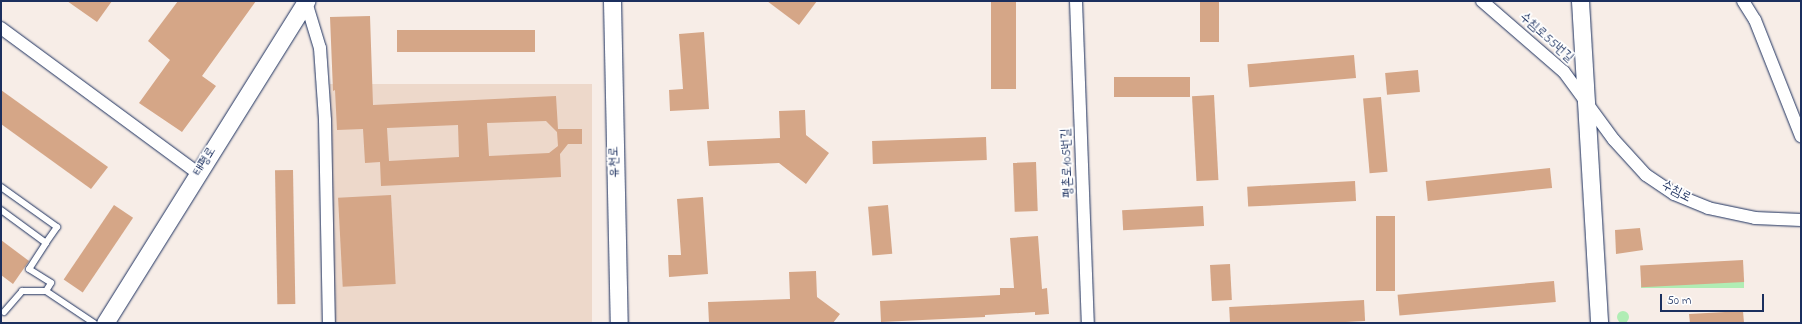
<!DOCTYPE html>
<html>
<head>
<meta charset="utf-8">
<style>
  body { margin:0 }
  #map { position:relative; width:1802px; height:324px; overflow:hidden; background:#f7ede7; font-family:"Indie Flower","Poor Story",sans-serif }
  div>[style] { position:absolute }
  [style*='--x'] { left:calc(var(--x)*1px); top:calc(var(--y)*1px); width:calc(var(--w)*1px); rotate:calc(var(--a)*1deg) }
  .built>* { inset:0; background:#edd8ca; transform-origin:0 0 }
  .green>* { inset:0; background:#b0edb4; transform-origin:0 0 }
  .round { border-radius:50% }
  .building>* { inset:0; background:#d5a687; transform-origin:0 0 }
  .roads { filter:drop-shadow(0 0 1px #1b2f5e) drop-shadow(0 0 1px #1b2f5e) }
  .lane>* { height:6px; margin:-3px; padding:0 3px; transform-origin:3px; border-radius:3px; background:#fff }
  .street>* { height:12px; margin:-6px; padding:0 6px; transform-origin:6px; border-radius:6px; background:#fff }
  .secondary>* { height:17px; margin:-8.5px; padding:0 8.5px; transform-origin:8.5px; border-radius:8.5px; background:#fff }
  span { translate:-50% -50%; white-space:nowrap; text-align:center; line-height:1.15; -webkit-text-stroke:3.5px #fff; paint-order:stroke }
  .street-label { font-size:13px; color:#1b2f5e }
  .frame { position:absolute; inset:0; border:2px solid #1b2f5e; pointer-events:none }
  .scale { position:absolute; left:1660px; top:294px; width:104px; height:18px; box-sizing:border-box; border:2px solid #1b2f5e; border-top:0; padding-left:5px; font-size:12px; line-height:14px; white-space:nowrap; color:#1b2f5e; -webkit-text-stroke:3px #fff; paint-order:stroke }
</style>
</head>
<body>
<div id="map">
  <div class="built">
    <div style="left:592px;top:84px;width:239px;height:262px;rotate:90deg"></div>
  </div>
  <div class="green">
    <div style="left:1744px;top:282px;width:6px;height:103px;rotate:90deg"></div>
    <div class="round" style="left:1617px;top:311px;width:12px;height:12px"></div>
  </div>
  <div class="building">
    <div style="clip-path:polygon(67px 1px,112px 1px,97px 22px)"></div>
    <div style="clip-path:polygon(178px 1px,256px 1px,202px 76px,216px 86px,182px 132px,139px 103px,170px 60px,148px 41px)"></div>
    <div style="clip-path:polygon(767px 1px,817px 1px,799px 25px)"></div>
    <div style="left:991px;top:1px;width:25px;height:88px"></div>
    <div style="left:1200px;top:1px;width:19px;height:41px"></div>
    <div style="clip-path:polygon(evenodd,370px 16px,373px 105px,556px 96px,558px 129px,582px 129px,582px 144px,568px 144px,560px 154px,561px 177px,381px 186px,380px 162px,365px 163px,363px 129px,337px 130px,335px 90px,333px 91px,330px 17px,370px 16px,546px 121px,557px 132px,558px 146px,549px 153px,489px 156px,487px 123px,546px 121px,370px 16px,458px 125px,459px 157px,389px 161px,387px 128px,458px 125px)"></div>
    <div style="left:535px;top:30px;width:22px;height:138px;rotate:90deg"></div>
    <div style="clip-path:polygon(704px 32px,709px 109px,670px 111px,669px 90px,683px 89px,679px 34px)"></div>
    <div style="left:1354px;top:55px;width:23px;height:107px;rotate:85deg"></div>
    <div style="left:1418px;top:70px;width:22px;height:33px;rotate:85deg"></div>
    <div style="left:1190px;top:77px;width:20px;height:76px;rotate:90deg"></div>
    <div style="clip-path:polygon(1px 90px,108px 167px,91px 189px,1px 124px)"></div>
    <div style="left:1214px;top:95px;width:85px;height:22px;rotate:87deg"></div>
    <div style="left:1381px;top:97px;width:75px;height:18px;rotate:85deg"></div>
    <div style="clip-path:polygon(805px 110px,806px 135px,829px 153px,806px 184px,779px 163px,709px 166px,707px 141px,780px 138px,779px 111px)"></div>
    <div style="left:986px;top:137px;width:23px;height:114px;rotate:88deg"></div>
    <div style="left:1036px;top:162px;width:49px;height:23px;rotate:88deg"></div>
    <div style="left:1550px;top:168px;width:20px;height:125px;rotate:84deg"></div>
    <div style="left:293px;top:170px;width:134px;height:18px;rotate:89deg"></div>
    <div style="left:1355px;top:181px;width:20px;height:108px;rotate:87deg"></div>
    <div style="left:391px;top:195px;width:89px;height:53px;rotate:87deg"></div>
    <div style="clip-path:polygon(703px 197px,708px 274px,669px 277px,668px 255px,681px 255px,677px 199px)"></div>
    <div style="left:114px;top:205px;width:23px;height:90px;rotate:34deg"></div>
    <div style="left:888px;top:205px;width:49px;height:20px;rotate:85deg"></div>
    <div style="left:1203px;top:206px;width:20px;height:81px;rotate:87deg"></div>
    <div style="left:1376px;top:216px;width:19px;height:75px"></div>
    <div style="clip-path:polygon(1640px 228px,1643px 250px,1616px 254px,1615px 230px)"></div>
    <div style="clip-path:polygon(1038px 236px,1042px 289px,1047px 288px,1049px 314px,1035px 315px,1035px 312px,985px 315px,985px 317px,881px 322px,880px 301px,1000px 295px,1000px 288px,1014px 288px,1010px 238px)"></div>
    <div style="clip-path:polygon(1px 240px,29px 261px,13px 284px,1px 275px)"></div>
    <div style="left:1743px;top:260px;width:22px;height:103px;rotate:87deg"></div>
    <div style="left:1230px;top:264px;width:36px;height:20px;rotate:87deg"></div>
    <div style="clip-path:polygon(816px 271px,817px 297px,840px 314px,833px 323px,709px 323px,708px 302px,790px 299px,789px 272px)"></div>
    <div style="left:1554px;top:281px;width:21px;height:157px;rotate:85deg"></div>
    <div style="left:1364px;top:300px;width:21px;height:135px;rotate:87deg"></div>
    <div style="clip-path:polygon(1743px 311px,1744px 323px,1690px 323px,1689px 314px)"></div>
  </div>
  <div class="roads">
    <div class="lane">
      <div style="--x:1;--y:187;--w:69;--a:35.5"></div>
      <div style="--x:57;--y:227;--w:19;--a:125"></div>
      <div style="--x:46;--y:243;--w:56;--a:-143.7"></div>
      <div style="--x:46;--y:243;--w:31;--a:123"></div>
      <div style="--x:29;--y:269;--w:26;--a:32"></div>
      <div style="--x:51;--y:283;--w:9;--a:122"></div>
      <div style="--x:46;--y:291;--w:58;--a:33.7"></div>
      <div style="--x:4;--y:312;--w:28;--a:-49"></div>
      <div style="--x:22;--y:291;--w:24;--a:0"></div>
    </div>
    <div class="street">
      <div style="--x:1076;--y:1;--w:322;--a:87.9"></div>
      <div style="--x:1482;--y:1;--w:108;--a:40.9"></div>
      <div style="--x:1564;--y:72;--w:84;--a:53.7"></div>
      <div style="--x:1614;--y:140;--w:47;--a:47.6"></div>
      <div style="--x:1646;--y:175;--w:34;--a:34"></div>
      <div style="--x:1674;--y:194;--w:37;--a:22"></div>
      <div style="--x:1708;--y:208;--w:48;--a:12"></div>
      <div style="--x:1755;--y:218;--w:46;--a:2.5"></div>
      <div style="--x:1743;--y:1;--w:22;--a:58"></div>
      <div style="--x:1755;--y:20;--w:125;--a:68.4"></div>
      <div style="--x:306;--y:2;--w:48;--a:73.1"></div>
      <div style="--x:320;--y:48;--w:72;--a:86"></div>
      <div style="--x:325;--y:120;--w:203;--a:88.9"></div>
      <div style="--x:1;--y:28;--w:245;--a:36.4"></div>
    </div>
    <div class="secondary">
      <div style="--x:612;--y:1;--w:322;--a:88.8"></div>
      <div style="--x:1580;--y:1;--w:323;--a:86.6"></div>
      <div style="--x:105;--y:323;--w:380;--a:-58"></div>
    </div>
  </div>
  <div class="street-label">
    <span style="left:1546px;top:38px;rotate:42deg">수침로55번길</span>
    <span style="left:205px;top:162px;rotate:-58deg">태평로</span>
    <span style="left:615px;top:162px;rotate:-91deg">유천로</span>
    <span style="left:1068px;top:163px;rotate:-92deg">평촌로105번길</span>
    <span style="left:1676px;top:192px;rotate:28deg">수침로</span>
  </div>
  <div class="frame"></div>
  <div class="scale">50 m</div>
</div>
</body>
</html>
